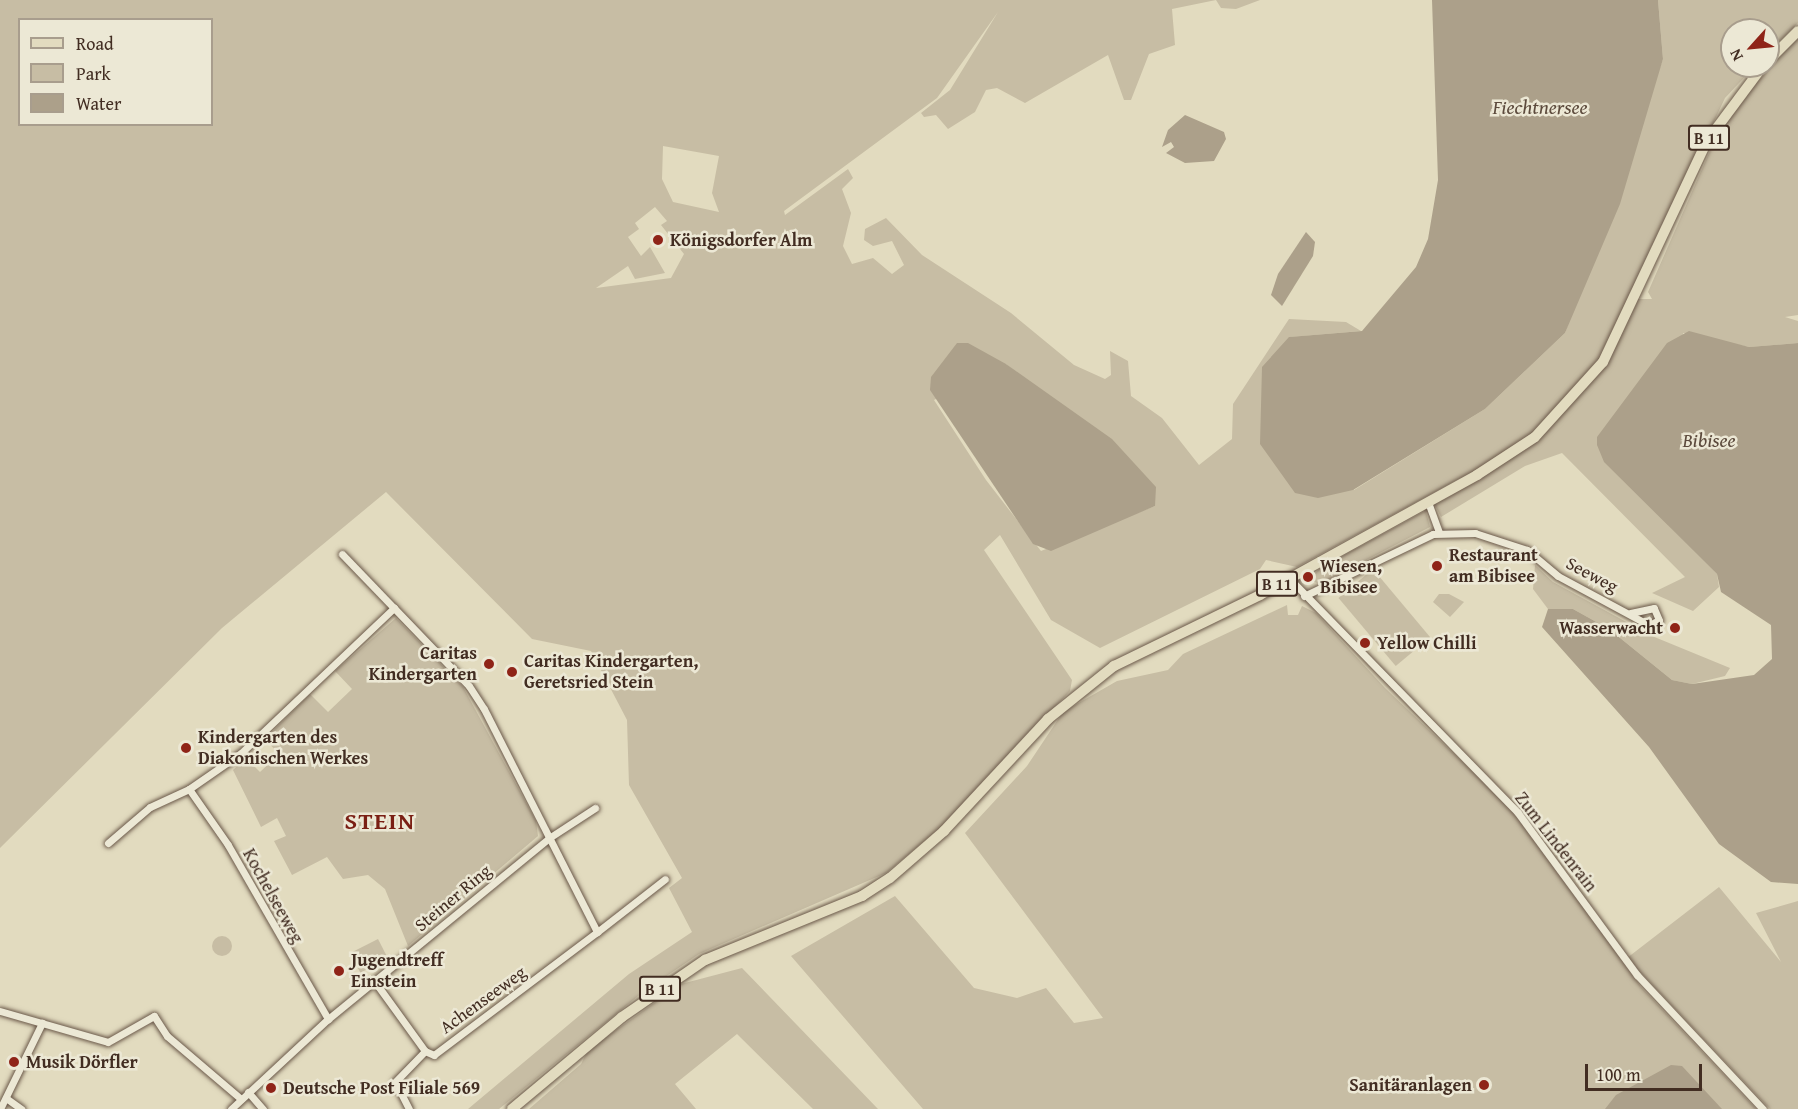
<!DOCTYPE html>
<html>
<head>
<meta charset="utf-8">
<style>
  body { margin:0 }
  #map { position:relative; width:1798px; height:1109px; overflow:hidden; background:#e2dbbf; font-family:"Gentium Book Plus",serif }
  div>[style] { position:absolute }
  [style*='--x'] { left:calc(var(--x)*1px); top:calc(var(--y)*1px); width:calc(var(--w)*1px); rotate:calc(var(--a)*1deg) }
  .green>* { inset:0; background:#c7bda4; transform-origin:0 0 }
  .round { border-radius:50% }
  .water>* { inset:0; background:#aca08a }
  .roads { filter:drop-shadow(0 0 2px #6a5849) drop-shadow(0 0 2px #6a5849) }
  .street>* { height:7px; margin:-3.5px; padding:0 3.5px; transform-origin:3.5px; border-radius:3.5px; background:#ece8d5 }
  .primary>* { height:10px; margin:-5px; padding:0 5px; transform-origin:5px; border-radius:5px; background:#e2dbbf }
  .dots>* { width:16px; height:16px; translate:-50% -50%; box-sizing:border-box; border:3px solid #ece8d5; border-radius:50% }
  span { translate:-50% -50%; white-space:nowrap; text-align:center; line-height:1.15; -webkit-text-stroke:5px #ece8d5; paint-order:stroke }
  .shield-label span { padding:2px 4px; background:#ece8d5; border:2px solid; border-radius:4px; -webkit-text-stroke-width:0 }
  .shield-label { font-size:16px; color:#422d22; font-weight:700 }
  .poi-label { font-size:18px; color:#422d22; font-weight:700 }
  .left { translate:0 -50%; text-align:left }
  .right { translate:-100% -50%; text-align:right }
  .street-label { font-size:18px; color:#422d22 }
  .water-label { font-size:20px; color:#5c4a3c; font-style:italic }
  .district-label { font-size:24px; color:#7a1f14; font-weight:700; letter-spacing:1.5px }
  .legend { position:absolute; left:18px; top:18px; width:195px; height:108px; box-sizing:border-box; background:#ece8d5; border:2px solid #a89d8d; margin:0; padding:8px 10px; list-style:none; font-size:18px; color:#422d22 }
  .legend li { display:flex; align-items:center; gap:12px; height:30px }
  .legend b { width:30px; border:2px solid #a89d8d }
  .north { position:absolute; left:1720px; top:18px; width:60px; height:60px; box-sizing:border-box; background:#ece8d5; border:2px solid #a89d8d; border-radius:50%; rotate:243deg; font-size:16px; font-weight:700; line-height:24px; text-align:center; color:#422d22 }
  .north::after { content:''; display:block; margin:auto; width:21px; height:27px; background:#8f2418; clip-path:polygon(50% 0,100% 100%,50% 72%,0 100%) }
  .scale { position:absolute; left:1585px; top:1064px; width:117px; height:27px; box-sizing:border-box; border:3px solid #422d22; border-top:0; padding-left:8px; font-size:18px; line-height:21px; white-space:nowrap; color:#422d22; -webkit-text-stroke:4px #ece8d5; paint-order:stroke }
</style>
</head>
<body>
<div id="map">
  <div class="green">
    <div style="clip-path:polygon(evenodd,0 0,1260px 0,1236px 9px,1221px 8px,1216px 0,1172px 9px,1175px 45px,1149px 54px,1131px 100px,1124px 100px,1108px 55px,1025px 103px,997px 88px,986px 90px,975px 112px,948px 129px,936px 115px,924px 117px,921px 113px,950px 90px,998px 12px,937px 98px,784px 211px,785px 215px,848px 169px,853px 178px,842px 189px,851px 213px,843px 246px,852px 264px,873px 258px,892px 274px,904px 265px,892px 241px,873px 246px,864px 240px,865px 229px,886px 218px,922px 255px,1011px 313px,1074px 365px,1105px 379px,1111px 375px,1110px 351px,1128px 361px,1131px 396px,1162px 418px,1199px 465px,1232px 439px,1233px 404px,1289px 319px,1346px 322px,1361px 331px,1290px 337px,1354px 490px,1485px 409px,1565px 333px,1663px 59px,1658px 0,1798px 0,1798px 23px,1768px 52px,1768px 30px,1732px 30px,1732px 66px,1755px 66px,1725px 98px,1630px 299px,1652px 299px,1648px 292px,1713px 144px,1736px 106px,1798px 37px,1798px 315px,1785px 317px,1798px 321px,1798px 343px,1749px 347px,1683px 333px,1668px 525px,1717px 574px,1719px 587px,1693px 611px,1652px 593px,1685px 577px,1562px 453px,1525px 466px,1441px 517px,1435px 505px,1426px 512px,1430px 527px,1320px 584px,1309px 580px,1319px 569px,1423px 512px,1462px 477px,1297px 567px,1266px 560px,1260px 569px,1100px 648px,1051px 620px,1000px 535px,984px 550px,1072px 680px,1070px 691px,941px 827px,886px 873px,699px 954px,643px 992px,499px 1109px,468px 1109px,629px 974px,692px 932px,669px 888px,682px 878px,629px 785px,627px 720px,591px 651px,532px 639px,386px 492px,222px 628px,0 848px,0 0,20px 20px,212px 20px,212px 124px,20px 124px,20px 20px,0 0,663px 146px,719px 156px,712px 193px,719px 212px,673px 202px,662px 179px,663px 146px,0 0,655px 207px,667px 221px,661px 225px,684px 254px,671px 278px,596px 288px,628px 266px,635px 279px,665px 273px,650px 247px,641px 256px,628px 237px,639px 229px,635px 223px,655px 207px,0 0,1006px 364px,1039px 392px,1155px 506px,1041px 551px,986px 480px,934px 400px,1006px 364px)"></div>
    <div style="clip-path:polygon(1535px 565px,1553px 582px,1652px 636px,1730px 668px,1725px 676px,1692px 684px,1672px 680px,1609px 629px,1573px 609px,1548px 609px,1533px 589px)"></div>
    <div style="left:1373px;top:569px;width:89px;height:45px;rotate:50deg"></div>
    <div style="clip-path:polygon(1439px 594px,1449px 594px,1464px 602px,1450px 617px,1433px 602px)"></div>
    <div style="clip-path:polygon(1287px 605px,1288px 615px,1298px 615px,1302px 606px,1316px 613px,1385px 688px,1517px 814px,1641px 987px,1756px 1109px,923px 1109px,791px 956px,895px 896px,974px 988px,1017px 998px,1046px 988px,1074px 1023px,1103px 1018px,965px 833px,1027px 766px,1063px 712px,1117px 681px,1168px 670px,1183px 654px)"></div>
    <div style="clip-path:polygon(396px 618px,463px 687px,536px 821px,538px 836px,408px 946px,385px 889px,368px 875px,343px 879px,327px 857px,292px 875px,274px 841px,286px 836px,277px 818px,261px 827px,233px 770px,246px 758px,260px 772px,279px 754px,265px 739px,310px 694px,328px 712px,352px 689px,335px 671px)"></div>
    <div style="clip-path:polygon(1719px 887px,1781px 962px,1756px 913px,1798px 901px,1798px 1109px,1770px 1109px,1627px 958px)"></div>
    <div class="round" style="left:212px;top:936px;width:20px;height:20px"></div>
    <div style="left:378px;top:939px;width:22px;height:31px;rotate:63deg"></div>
    <div style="clip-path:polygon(742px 968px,878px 1109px,813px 1109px,737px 1034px,675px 1084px,696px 1109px,529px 1109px,581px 1064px,588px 1050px,681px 984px)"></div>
  </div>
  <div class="water">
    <div style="clip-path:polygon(1432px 0,1658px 0,1663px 59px,1620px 204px,1565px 333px,1485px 409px,1353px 490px,1318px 498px,1295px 493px,1260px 444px,1262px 367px,1289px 337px,1362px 331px,1416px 267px,1428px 239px,1438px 180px)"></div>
    <div style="clip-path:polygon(1185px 115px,1224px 132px,1226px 139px,1214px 161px,1185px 163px,1166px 153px,1174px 147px,1171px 142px,1162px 147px,1168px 130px)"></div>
    <div style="clip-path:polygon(1306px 232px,1315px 242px,1313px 256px,1282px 306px,1271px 295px,1278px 274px)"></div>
    <div style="clip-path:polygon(1689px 331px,1749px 347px,1798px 343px,1798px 884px,1771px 882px,1719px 844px,1649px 747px,1542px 627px,1548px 609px,1573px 609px,1609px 629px,1672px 680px,1692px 684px,1754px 675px,1772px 659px,1771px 625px,1721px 592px,1717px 574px,1604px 462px,1597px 445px,1597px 437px,1667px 343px)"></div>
    <div style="clip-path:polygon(957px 343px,968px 343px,1006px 364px,1112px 439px,1156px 487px,1155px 506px,1051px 551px,1033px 544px,930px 390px,931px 377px)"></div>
    <div style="clip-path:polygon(1671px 1065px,1682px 1066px,1722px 1109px,1605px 1109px,1616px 1095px)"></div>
  </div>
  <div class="roads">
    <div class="street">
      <div style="--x:1428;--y:502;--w:32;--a:70"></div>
      <div style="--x:342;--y:554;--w:75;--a:46.1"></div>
      <div style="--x:1289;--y:578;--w:328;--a:45.7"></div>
      <div style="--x:1518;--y:813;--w:201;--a:53.7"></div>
      <div style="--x:1637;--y:975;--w:184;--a:46.8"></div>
      <div style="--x:1304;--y:596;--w:143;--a:-25.7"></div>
      <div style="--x:1433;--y:534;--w:42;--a:-1.4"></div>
      <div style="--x:1475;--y:533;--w:55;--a:18.1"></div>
      <div style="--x:1527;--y:550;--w:40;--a:40"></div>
      <div style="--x:1558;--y:576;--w:103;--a:28.3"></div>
      <div style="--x:1649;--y:625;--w:11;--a:-27"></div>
      <div style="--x:1659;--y:620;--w:13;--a:-113"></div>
      <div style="--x:1654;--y:608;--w:24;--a:168"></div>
      <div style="--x:189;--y:789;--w:68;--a:55.1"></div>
      <div style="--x:228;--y:845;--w:201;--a:60.1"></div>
      <div style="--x:108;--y:843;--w:55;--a:-40.6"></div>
      <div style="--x:150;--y:807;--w:43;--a:-24.8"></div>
      <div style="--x:189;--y:789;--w:63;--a:-34.7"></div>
      <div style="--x:241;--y:753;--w:211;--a:-43.5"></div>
      <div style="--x:394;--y:608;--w:108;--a:46.1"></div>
      <div style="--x:469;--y:686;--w:27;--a:57"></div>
      <div style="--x:484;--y:709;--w:250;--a:63.1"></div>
      <div style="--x:597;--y:932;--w:204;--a:143"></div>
      <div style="--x:434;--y:1055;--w:10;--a:-156"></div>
      <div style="--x:425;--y:1051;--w:85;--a:-125.9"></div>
      <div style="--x:597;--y:932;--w:86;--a:-37.9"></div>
      <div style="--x:0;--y:1011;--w:112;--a:16"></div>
      <div style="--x:108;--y:1042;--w:53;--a:-29.5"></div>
      <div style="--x:154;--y:1016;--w:24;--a:57"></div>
      <div style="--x:167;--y:1036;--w:97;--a:40.4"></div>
      <div style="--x:248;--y:1092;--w:23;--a:49"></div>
      <div style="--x:6;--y:1098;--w:19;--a:36"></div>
      <div style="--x:0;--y:1109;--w:96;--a:-64"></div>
      <div style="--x:231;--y:1109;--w:132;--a:-42.9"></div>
      <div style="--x:328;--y:1019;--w:286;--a:-39.3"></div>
      <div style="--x:549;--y:838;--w:55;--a:-33.1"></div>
      <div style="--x:409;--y:1109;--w:30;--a:-117"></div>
      <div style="--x:395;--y:1082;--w:43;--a:-45.9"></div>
    </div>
    <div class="primary">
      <div style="--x:1768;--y:61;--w:42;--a:-45"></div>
      <div style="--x:512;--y:1109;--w:143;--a:-39.9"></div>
      <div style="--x:622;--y:1017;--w:101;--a:-34.5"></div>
      <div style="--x:705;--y:960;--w:170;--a:-22.2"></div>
      <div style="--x:862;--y:896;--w:33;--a:-33"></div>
      <div style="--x:890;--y:878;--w:72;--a:-41"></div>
      <div style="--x:944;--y:831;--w:153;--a:-47.1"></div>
      <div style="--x:1048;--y:719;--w:85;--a:-38.8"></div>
      <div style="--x:1114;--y:666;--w:162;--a:-25.9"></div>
      <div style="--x:1260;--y:595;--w:248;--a:-28.9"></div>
      <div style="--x:1477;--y:475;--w:69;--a:-33.2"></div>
      <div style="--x:1535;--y:437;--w:101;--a:-47.8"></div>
      <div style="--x:1603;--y:362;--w:244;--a:-64.8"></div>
      <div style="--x:1707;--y:141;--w:94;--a:-53.3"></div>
    </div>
  </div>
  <div class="dots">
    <div style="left:658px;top:240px;background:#8f2418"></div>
    <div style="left:1437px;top:566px;background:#8f2418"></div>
    <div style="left:1308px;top:577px;background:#8f2418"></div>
    <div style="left:1675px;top:628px;background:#8f2418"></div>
    <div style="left:1365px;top:643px;background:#8f2418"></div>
    <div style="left:489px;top:664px;background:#8f2418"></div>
    <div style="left:512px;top:672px;background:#8f2418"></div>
    <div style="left:186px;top:748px;background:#8f2418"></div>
    <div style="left:339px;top:971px;background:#8f2418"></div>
    <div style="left:14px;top:1062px;background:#8f2418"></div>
    <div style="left:1484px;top:1085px;background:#8f2418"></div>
    <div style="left:271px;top:1088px;background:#8f2418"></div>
  </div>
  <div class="shield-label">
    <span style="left:1709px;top:138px">B 11</span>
    <span style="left:1277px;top:584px">B 11</span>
    <span style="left:660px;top:989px">B 11</span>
  </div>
  <div class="poi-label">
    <span class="left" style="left:670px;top:240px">Königsdorfer Alm</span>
    <span class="left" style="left:1449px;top:566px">Restaurant<br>am Bibisee</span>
    <span class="left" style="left:1320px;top:577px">Wiesen,<br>Bibisee</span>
    <span class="right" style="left:1663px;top:628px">Wasserwacht</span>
    <span class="left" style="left:1377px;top:643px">Yellow Chilli</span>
    <span class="right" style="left:477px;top:664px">Caritas<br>Kindergarten</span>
    <span class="left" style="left:524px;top:672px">Caritas Kindergarten,<br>Geretsried Stein</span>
    <span class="left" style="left:198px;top:748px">Kindergarten des<br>Diakonischen Werkes</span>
    <span class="left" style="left:351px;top:971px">Jugendtreff<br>Einstein</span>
    <span class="left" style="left:26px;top:1062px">Musik Dörfler</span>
    <span class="right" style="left:1472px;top:1085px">Sanitäranlagen</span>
    <span class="left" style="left:283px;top:1088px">Deutsche Post Filiale 569</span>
  </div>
  <div class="street-label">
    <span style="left:1592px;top:575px;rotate:28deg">Seeweg</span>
    <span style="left:1556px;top:842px;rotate:52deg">Zum Lindenrain</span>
    <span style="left:273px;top:896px;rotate:61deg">Kochelseeweg</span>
    <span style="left:453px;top:898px;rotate:-40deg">Steiner Ring</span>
    <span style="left:483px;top:1000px;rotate:-36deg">Achenseeweg</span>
  </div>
  <div class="water-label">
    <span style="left:1540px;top:106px">Fiechtnersee</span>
    <span style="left:1709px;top:439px">Bibisee</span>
  </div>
  <div class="district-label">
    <span style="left:380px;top:821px">STEIN</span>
  </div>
  <ul class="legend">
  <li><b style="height:8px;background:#e2dbbf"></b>Road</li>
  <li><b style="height:16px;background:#c7bda4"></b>Park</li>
  <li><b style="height:16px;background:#aca08a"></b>Water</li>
  </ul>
  <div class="north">N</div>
  <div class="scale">100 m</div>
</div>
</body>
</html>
